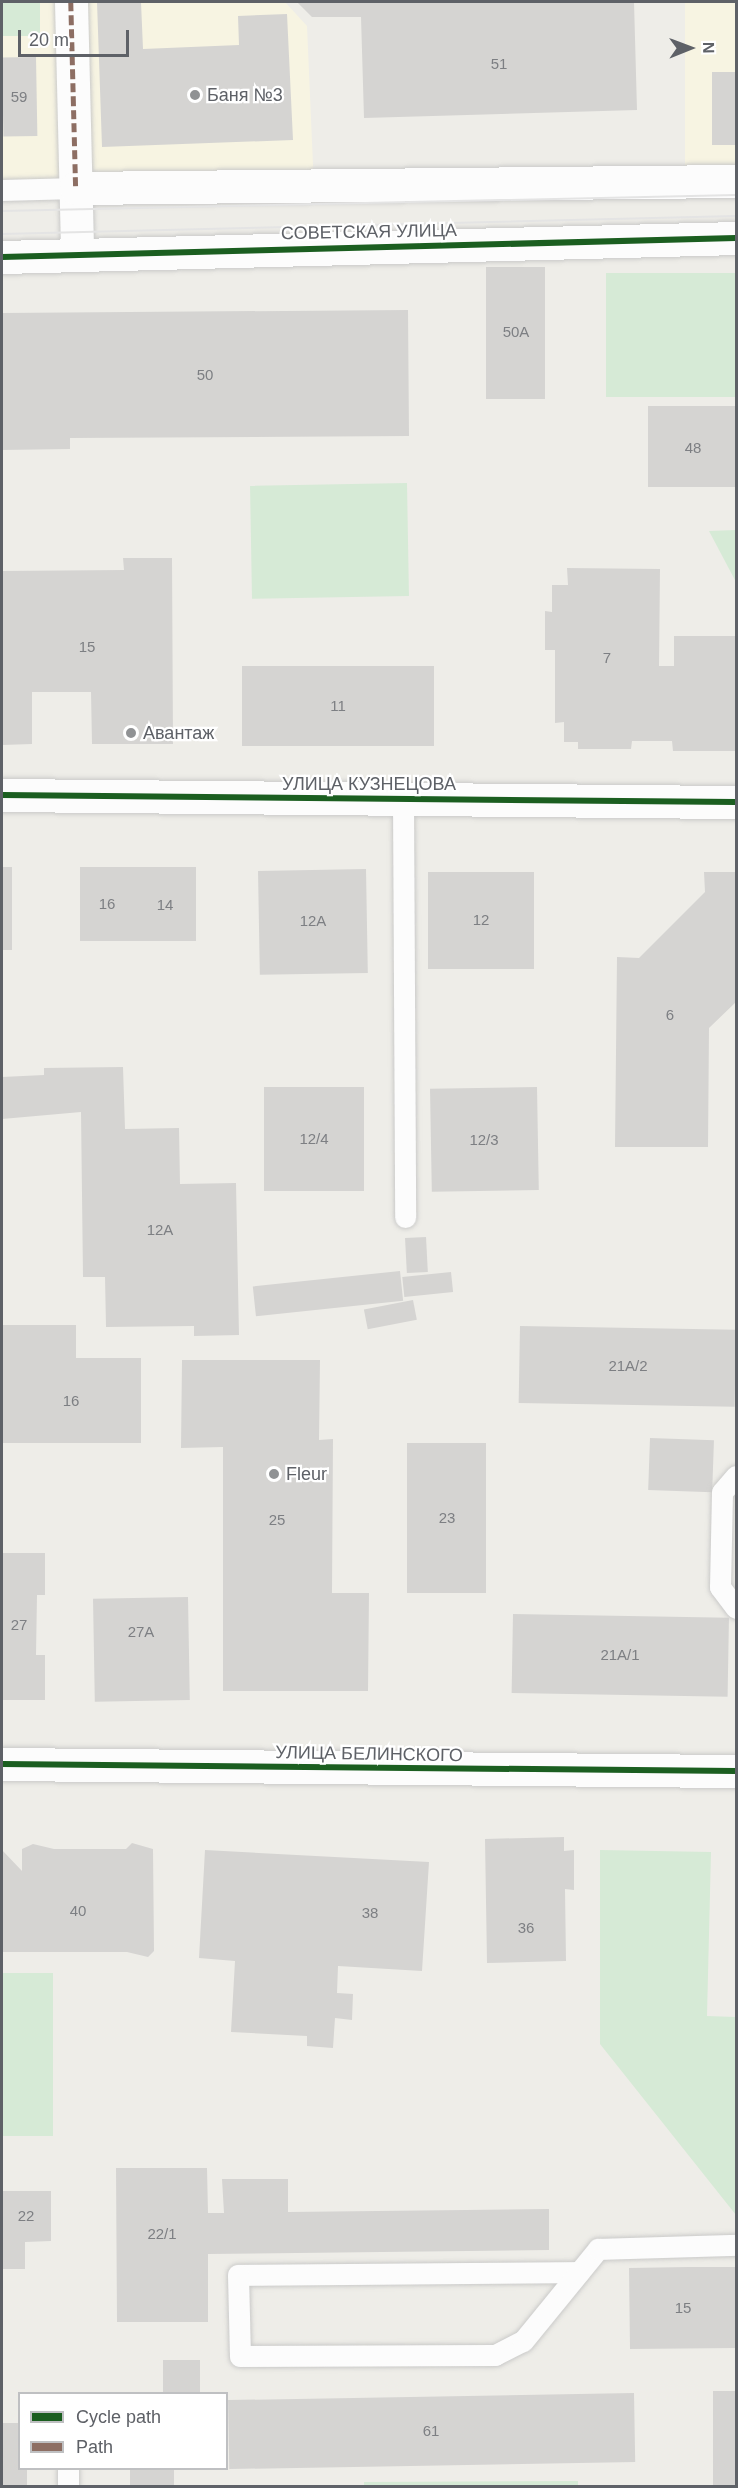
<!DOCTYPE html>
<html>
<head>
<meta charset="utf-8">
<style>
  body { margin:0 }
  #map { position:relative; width:738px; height:2488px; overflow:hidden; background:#eeede8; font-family:Arial,sans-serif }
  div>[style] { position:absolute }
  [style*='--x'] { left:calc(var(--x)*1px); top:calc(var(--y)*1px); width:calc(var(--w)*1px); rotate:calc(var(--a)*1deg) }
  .commercial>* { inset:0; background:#f7f4e2; transform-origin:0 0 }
  .green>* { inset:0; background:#d6ead6; transform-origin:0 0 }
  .building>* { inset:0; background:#d5d4d2; transform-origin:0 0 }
  .roads { filter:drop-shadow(0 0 2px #cacac9) drop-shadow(0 0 2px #cacac9) }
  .service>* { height:21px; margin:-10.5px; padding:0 10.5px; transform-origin:10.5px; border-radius:10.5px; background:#fcfcfc }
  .minor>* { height:33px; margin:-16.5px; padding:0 16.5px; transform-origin:16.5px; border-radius:16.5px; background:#fcfcfc }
  .tertiary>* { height:33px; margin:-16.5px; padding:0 16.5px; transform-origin:16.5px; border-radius:16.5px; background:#fcfcfc }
  .tram>* { height:1.5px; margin:-0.75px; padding:0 0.75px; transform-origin:0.75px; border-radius:0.75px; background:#e4e4e4 }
  .quiet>* { height:4.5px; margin-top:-2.25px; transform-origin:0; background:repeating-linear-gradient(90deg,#8d6e63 0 9px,transparent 0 13.5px) }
  .cycleway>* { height:6px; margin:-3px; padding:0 3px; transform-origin:3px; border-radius:3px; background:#1b5e20 }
  .dots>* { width:16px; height:16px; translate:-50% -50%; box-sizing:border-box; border:3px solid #fff; border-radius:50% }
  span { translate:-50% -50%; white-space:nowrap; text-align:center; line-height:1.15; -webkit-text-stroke:4.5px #fff; paint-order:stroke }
  .number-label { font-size:15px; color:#7d7f83 }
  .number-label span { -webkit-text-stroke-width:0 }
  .poi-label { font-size:18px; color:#5e6167 }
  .left { translate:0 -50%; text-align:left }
  .street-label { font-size:18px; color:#5e6167 }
  .frame { position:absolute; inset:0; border:3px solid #5e6167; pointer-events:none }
  .legend { position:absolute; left:18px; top:2392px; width:210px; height:78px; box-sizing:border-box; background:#fff; border:2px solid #bfc0c2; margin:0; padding:8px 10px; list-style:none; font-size:18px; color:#5e6167 }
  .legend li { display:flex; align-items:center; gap:12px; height:30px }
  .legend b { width:30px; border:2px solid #bfc0c2 }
  .north { position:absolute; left:660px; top:18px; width:60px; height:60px; -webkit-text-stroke:4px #fff; paint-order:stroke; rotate:89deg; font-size:16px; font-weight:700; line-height:24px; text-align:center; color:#5e6167 }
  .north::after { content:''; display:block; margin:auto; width:21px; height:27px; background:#5e6167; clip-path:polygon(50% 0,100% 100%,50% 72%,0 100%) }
  .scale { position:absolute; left:18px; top:30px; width:111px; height:27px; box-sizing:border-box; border:3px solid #5e6167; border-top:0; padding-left:8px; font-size:18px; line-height:21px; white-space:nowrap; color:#5e6167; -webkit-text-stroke:4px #fff; paint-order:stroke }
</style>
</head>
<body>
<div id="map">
  <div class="commercial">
    <div style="clip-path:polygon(2px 2px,285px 2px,307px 26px,314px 188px,2px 198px)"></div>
    <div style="left:685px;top:2px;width:51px;height:173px"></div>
  </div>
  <div class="green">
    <div style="left:2px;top:2px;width:38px;height:34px"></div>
    <div style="left:736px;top:273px;width:124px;height:130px;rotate:90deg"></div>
    <div style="left:407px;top:483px;width:113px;height:157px;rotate:89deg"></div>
    <div style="clip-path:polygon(736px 530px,736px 582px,709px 531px)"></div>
    <div style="clip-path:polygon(600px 1850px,711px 1852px,707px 2016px,736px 2017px,736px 2215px,600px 2044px)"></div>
    <div style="left:2px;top:1973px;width:51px;height:163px"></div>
    <div style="clip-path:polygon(578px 2481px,578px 2486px,364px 2486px,364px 2482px)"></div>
  </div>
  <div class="building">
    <div style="clip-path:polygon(97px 2px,141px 2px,143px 49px,239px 45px,238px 16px,287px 14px,293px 140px,102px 147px)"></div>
    <div style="clip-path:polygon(297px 2px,634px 2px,637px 110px,364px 118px,361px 17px,312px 17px)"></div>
    <div style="left:36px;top:57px;width:79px;height:34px;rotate:89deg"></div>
    <div style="left:736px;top:72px;width:73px;height:24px;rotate:90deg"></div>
    <div style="left:486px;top:267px;width:59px;height:132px"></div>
    <div style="clip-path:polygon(408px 310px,409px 436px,70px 438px,70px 449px,2px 450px,2px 313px)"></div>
    <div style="left:736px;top:406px;width:81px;height:88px;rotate:90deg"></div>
    <div style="clip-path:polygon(123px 558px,172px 558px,173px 744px,92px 744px,91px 692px,32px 692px,32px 744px,2px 745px,2px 571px,124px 570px)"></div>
    <div style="clip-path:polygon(567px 568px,660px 569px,659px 666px,674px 666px,674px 636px,736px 636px,736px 751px,673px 751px,672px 741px,632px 741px,631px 749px,578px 749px,578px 742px,564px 742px,564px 722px,555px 723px,555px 650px,545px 650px,545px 611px,552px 612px,552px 585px,568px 585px)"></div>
    <div style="left:434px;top:666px;width:80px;height:192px;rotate:90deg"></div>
    <div style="left:2px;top:867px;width:10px;height:83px"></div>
    <div style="left:80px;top:867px;width:116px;height:74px"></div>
    <div style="left:366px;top:869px;width:104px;height:108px;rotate:89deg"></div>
    <div style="left:428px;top:872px;width:106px;height:97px"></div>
    <div style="clip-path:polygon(704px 872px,736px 872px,736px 1002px,709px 1028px,708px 1147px,615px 1147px,617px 957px,639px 958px,705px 892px)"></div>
    <div style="clip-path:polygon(123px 1067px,125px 1129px,179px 1128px,180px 1184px,236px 1183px,239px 1335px,194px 1336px,194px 1326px,106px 1327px,105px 1277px,83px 1277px,81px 1112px,2px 1119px,2px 1077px,44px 1075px,44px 1068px)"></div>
    <div style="left:264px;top:1087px;width:100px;height:104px"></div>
    <div style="left:537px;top:1087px;width:103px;height:107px;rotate:89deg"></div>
    <div style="left:426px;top:1237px;width:35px;height:21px;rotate:87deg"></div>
    <div style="left:400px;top:1271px;width:30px;height:148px;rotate:84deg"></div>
    <div style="left:451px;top:1272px;width:20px;height:49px;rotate:84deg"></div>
    <div style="left:413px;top:1300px;width:20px;height:50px;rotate:79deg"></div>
    <div style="clip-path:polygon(2px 1325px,76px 1325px,76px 1358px,141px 1358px,141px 1443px,2px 1443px)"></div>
    <div style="left:520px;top:1326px;width:216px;height:77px;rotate:1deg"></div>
    <div style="clip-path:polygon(182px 1360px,320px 1360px,319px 1440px,333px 1439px,332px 1593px,369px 1593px,368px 1691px,223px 1691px,223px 1447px,181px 1448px)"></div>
    <div style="left:650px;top:1438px;width:64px;height:52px;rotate:2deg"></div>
    <div style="left:486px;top:1443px;width:150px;height:79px;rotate:90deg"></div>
    <div style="clip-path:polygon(2px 1553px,45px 1553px,45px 1595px,37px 1595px,36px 1655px,45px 1655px,45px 1700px,2px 1700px)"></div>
    <div style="left:188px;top:1597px;width:103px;height:95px;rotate:89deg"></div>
    <div style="left:513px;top:1614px;width:216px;height:79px;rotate:1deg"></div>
    <div style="clip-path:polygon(564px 1837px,564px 1851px,574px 1850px,574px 1890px,565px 1889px,566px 1961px,487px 1963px,485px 1839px)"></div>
    <div style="clip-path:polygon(132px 1843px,153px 1849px,154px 1951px,148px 1957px,127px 1952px,2px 1952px,2px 1850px,22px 1871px,22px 1849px,33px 1844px,54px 1849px,126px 1849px)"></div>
    <div style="clip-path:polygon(205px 1850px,429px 1862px,422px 1971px,338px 1966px,337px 1993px,353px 1994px,352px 2020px,335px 2018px,333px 2048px,307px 2046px,307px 2036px,231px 2032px,235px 1961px,199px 1958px)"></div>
    <div style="clip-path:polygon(116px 2168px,207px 2168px,208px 2213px,224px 2213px,222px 2179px,288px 2179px,288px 2212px,549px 2209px,549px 2250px,208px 2254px,208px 2322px,117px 2322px)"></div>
    <div style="clip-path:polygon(2px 2191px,51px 2191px,51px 2241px,25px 2242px,25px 2269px,2px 2269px)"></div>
    <div style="clip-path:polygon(688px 2267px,736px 2267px,736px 2348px,630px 2349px,629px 2268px)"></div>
    <div style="left:163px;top:2360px;width:37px;height:34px"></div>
    <div style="left:713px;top:2391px;width:23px;height:95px"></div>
    <div style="left:634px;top:2393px;width:69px;height:406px;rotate:89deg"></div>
    <div style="clip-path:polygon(2px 2423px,20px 2423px,20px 2468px,27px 2468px,27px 2486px,2px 2486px)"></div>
    <div style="left:130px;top:2468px;width:44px;height:18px"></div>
  </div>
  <div class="roads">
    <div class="service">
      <div style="--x:2;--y:190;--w:74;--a:-1.5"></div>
      <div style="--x:403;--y:798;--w:419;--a:89.7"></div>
      <div style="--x:736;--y:1476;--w:21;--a:131"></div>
      <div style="--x:722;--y:1492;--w:95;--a:91.2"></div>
      <div style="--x:720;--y:1587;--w:26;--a:53"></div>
      <div style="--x:579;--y:2272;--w:341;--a:179.5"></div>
      <div style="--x:238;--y:2275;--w:81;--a:88.6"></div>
      <div style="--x:240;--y:2356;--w:255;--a:-0.2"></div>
      <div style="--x:495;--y:2355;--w:31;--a:-27"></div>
      <div style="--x:523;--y:2341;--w:119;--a:-50.8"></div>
      <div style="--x:598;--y:2249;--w:138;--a:-1.7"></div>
      <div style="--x:68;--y:2468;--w:18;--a:90"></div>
    </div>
    <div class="minor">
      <div style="--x:71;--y:2;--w:252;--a:88.6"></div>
      <div style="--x:76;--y:188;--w:660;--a:-0.61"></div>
      <div style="--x:2;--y:257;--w:734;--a:-1.48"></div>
      <div style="--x:2;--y:795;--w:734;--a:0.55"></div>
    </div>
    <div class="tertiary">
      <div style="--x:2;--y:1764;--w:734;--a:0.55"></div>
    </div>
  </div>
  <div class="tram">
    <div style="--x:2;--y:211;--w:734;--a:-1.25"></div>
    <div style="--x:2;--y:234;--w:734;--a:-1.4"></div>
  </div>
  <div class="quiet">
    <div style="--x:71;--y:2;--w:186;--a:88.5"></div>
  </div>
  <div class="cycleway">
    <div style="--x:2;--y:257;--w:734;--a:-1.48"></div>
    <div style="--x:2;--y:795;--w:734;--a:0.55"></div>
    <div style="--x:2;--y:1764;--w:734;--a:0.55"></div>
  </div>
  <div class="dots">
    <div style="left:195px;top:95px;background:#909294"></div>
    <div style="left:131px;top:733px;background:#909294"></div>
    <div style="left:274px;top:1474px;background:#909294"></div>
  </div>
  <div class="number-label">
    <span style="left:499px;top:64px">51</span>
    <span style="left:19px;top:97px">59</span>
    <span style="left:516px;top:332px">50А</span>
    <span style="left:205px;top:375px">50</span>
    <span style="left:693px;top:448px">48</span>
    <span style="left:87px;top:647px">15</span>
    <span style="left:607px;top:658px">7</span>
    <span style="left:338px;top:706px">11</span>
    <span style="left:107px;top:904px">16</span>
    <span style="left:165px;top:905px">14</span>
    <span style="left:481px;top:920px">12</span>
    <span style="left:313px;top:921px">12А</span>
    <span style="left:670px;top:1015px">6</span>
    <span style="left:314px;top:1139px">12/4</span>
    <span style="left:484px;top:1140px">12/3</span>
    <span style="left:160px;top:1230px">12А</span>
    <span style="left:628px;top:1366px">21А/2</span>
    <span style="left:71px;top:1401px">16</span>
    <span style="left:447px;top:1518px">23</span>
    <span style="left:277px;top:1520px">25</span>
    <span style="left:19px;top:1625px">27</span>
    <span style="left:141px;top:1632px">27А</span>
    <span style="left:620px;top:1655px">21А/1</span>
    <span style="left:78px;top:1911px">40</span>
    <span style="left:370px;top:1913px">38</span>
    <span style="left:526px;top:1928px">36</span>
    <span style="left:26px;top:2216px">22</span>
    <span style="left:162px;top:2234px">22/1</span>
    <span style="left:683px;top:2308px">15</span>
    <span style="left:431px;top:2431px">61</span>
  </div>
  <div class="poi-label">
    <span class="left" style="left:207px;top:95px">Баня №3</span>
    <span class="left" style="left:143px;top:733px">Авантаж</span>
    <span class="left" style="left:286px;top:1474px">Fleur</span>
  </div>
  <div class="street-label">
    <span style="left:369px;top:232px;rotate:-1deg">СОВЕТСКАЯ УЛИЦА</span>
    <span style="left:369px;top:784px">УЛИЦА КУЗНЕЦОВА</span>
    <span style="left:369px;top:1754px;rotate:1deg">УЛИЦА БЕЛИНСКОГО</span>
  </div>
  <div class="frame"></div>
  <ul class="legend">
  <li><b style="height:8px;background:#1b5e20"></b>Cycle path</li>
  <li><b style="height:8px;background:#8d6e63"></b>Path</li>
  </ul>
  <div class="north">N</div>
  <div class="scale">20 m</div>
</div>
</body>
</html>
